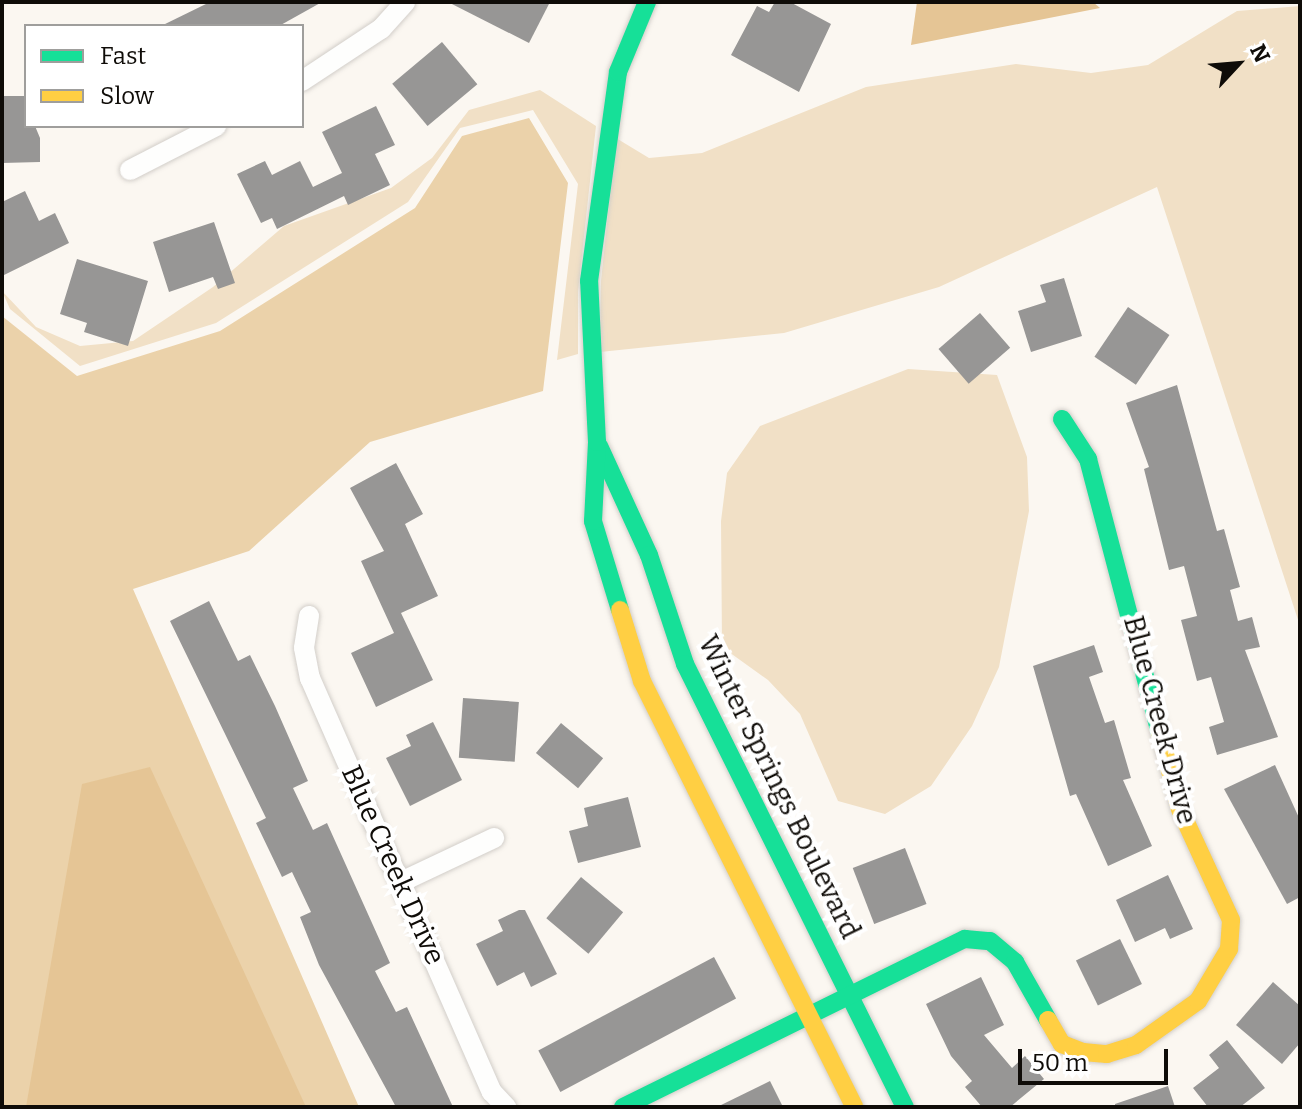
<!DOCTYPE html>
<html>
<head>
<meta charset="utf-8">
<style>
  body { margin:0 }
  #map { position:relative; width:1302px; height:1109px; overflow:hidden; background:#fbf7f1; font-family:Bitter,serif }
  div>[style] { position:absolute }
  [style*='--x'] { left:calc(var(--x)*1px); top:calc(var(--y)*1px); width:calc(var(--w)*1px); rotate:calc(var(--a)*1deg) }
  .green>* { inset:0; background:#f1e0c6 }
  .forest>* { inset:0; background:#ebd2aa }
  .water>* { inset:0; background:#e5c595 }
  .building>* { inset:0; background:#979695; transform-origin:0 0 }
  .roads { filter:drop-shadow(0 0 2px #d2cec9) drop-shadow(0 0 2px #d2cec9) }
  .street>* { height:20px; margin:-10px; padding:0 10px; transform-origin:10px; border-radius:10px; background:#fefefd }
  .fast>* { height:18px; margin:-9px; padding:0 9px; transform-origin:9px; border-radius:9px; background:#16e098 }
  .slow>* { height:18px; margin:-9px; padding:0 9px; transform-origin:9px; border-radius:9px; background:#ffcf43 }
  span { translate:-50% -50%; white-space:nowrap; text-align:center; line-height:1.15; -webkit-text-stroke:8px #fff; paint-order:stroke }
  .street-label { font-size:28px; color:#0f0c08 }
  .frame { position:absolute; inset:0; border:4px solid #0f0c08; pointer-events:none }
  .legend { position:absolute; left:24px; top:24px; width:280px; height:104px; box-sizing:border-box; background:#fff; border:2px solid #9f9e9c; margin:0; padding:10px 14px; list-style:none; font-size:24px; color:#0f0c08 }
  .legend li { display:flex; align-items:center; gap:16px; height:40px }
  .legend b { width:40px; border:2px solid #9f9e9c }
  .north { position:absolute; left:1198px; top:24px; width:80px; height:80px; -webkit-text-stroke:6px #fff; paint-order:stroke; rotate:64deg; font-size:22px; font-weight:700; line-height:32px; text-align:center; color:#0f0c08 }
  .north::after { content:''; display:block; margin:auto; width:28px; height:36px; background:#0f0c08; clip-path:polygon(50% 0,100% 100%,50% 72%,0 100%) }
  .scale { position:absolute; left:1018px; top:1049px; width:150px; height:36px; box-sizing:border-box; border:4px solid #0f0c08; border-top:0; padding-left:10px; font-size:24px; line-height:28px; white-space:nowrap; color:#0f0c08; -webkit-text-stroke:6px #fff; paint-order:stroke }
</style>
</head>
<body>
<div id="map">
  <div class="green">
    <div style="clip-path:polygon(1300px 6px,1300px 626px,1157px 187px,939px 287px,784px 333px,600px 352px,601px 281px,616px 138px,649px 158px,702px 153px,866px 87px,1016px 64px,1091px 73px,1148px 65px,1237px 11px)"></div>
    <div style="clip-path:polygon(540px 90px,596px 126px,578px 292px,578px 354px,557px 360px,578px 184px,533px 110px,460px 128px,408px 202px,216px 323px,80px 366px,10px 309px,2px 291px,36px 327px,80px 346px,133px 341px,213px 287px,284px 226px,391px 188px,432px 158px,469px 110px)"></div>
    <div style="clip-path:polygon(908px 369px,997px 375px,1027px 457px,1029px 511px,999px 667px,972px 726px,931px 786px,885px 814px,838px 801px,800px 714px,768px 680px,722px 647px,721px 521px,727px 473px,760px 426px)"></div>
  </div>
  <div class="forest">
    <div style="clip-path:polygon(529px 118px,568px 183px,543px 391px,370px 442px,249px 551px,133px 589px,359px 1107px,2px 1107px,2px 316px,77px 376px,220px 331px,415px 208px,462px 136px)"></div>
  </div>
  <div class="water">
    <div style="clip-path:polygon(917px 2px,1093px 2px,1100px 8px,911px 45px)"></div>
    <div style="clip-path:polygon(150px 767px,306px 1107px,26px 1107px,82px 784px)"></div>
  </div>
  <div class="building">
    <div style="clip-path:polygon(210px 2px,322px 2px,279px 26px,161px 26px)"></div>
    <div style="clip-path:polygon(448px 2px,550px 2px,529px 43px)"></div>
    <div style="clip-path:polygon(775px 2px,790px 2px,831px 24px,799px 92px,731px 55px,757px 6px,769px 12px)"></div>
    <div style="left:442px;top:42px;width:55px;height:65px;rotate:50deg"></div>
    <div style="clip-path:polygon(2px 96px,26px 96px,26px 126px,35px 126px,40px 138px,40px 162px,2px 163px)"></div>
    <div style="clip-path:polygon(376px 106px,395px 145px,375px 154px,390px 185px,348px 205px,344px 196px,277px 229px,272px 218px,261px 223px,237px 174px,265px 161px,272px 175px,300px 161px,313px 187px,342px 173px,322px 132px)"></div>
    <div style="clip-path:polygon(25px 191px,39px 221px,55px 213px,69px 243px,2px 276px,2px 202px)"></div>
    <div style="clip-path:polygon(214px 222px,235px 283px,218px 289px,213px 277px,169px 292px,153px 242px)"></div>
    <div style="clip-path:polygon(77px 259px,148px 281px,128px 346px,84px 332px,87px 323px,60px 314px)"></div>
    <div style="clip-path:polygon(1064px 278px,1082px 336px,1031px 352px,1018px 311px,1046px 302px,1040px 285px)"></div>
    <div style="left:1128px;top:307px;width:50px;height:60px;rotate:34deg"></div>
    <div style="left:980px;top:313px;width:46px;height:55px;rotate:49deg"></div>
    <div style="clip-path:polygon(1177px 385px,1217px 531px,1224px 529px,1240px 587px,1230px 590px,1238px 621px,1252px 617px,1260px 647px,1245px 650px,1278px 737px,1217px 755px,1209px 727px,1224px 722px,1211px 677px,1197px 681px,1181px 620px,1197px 616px,1184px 566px,1169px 570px,1144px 469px,1149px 467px,1126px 403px)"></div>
    <div style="clip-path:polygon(396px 463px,423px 514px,405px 524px,438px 596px,401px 613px,433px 680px,376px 707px,351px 653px,394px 633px,361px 561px,384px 551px,350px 488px)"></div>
    <div style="clip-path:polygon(209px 601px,238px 661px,250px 655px,275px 706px,308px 781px,293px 788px,313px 830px,327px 823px,390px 963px,375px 971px,396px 1012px,407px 1007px,453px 1107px,396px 1107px,319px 965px,300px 917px,311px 912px,292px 872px,282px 877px,256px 823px,266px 818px,170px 621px)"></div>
    <div style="clip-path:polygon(1094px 645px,1103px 672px,1089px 677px,1105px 723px,1114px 720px,1131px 778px,1123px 780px,1152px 846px,1108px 866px,1076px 794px,1070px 796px,1033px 666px)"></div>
    <div style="left:463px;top:698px;width:56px;height:60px;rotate:4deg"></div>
    <div style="clip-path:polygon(433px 722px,462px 780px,410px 806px,386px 758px,411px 746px,406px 735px)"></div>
    <div style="left:561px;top:723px;width:55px;height:39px;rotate:40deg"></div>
    <div style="clip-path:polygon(1275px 765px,1300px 820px,1300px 897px,1287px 904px,1224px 789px)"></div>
    <div style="clip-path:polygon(628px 797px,641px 847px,578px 863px,569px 831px,588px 826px,584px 808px)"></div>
    <div style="left:905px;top:848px;width:60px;height:56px;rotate:69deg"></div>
    <div style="clip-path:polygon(1168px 875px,1193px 929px,1170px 939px,1165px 928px,1135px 942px,1116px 900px)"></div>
    <div style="left:581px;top:877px;width:55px;height:54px;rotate:40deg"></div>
    <div style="clip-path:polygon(519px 910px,525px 910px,557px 974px,531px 987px,524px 972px,497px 986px,476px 944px,503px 931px,498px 920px)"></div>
    <div style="left:1120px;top:939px;width:50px;height:49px;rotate:64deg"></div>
    <div style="left:714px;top:957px;width:47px;height:199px;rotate:62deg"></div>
    <div style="clip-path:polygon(981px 977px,1004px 1025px,984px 1035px,1012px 1068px,1025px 1056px,1044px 1079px,1010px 1107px,982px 1107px,965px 1087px,972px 1081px,951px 1056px,926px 1004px)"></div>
    <div style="clip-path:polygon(1273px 982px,1300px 1006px,1300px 1043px,1282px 1064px,1236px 1025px)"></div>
    <div style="clip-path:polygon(1227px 1040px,1265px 1088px,1240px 1107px,1208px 1107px,1193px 1088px,1219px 1068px,1209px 1055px)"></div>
    <div style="clip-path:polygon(770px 1081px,783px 1107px,717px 1107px)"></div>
    <div style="clip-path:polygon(1168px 1086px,1175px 1107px,1115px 1107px,1115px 1104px)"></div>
  </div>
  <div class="roads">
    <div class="street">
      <div style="--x:302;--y:81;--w:95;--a:-33.4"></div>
      <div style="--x:381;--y:29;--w:36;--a:-48"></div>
      <div style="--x:130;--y:170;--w:97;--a:-27.1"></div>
      <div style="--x:309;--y:616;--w:32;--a:99"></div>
      <div style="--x:304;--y:648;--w:31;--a:79"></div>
      <div style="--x:310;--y:678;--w:452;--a:66.3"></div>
      <div style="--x:492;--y:1092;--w:21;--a:47"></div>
      <div style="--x:401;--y:882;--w:103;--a:-25.3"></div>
    </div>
    <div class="fast">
      <div style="--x:1062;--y:419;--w:48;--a:57"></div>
      <div style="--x:1088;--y:459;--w:283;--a:75.3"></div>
      <div style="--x:599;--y:446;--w:120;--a:65.4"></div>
      <div style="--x:649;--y:555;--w:115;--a:71.7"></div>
      <div style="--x:685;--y:664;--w:495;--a:63.6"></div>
      <div style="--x:620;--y:610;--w:93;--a:-106.9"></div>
      <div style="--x:593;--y:521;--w:79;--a:-87.1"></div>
      <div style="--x:597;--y:442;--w:161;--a:-92.8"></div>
      <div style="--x:589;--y:281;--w:211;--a:-82.1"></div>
      <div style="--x:618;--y:72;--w:76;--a:-67.5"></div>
      <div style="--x:623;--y:1107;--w:381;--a:-26.2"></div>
      <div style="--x:965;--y:939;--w:25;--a:5"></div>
      <div style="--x:990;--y:941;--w:33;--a:40"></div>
      <div style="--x:1015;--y:962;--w:67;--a:60.4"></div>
    </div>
    <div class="slow">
      <div style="--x:620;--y:610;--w:74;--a:72.8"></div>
      <div style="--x:642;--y:681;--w:476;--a:63.5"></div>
      <div style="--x:1048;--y:1020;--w:28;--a:60"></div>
      <div style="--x:1062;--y:1044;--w:22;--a:21"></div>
      <div style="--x:1083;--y:1052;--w:24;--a:5"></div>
      <div style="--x:1107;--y:1054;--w:30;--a:-17"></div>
      <div style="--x:1136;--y:1045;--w:76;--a:-35.4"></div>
      <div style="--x:1198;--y:1001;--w:61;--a:-59.2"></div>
      <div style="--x:1229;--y:949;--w:29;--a:-86"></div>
      <div style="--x:1231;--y:920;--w:122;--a:-114.7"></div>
      <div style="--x:1180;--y:809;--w:79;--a:-104.7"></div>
    </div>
  </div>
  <div class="street-label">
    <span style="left:1160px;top:720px;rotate:75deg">Blue Creek Drive</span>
    <span style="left:779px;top:787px;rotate:64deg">Winter Springs Boulevard</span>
    <span style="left:393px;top:865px;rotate:66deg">Blue Creek Drive</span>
  </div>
  <div class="frame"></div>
  <ul class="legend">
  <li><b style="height:10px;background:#16e098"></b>Fast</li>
  <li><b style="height:10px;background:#ffcf43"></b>Slow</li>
  </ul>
  <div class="north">N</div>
  <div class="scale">50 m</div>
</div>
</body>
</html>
